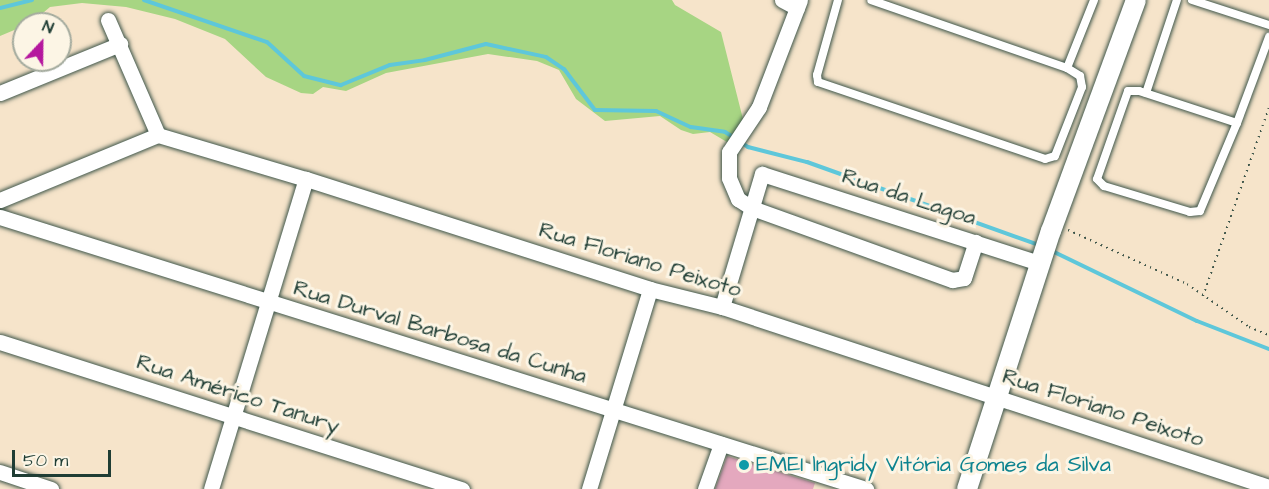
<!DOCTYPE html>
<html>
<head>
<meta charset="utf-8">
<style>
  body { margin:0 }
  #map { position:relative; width:1269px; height:489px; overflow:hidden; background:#f6e4ca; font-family:"Architects Daughter",sans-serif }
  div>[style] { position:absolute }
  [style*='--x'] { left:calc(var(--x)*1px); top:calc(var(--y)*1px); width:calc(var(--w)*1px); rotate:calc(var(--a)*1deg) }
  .green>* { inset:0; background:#a7d583 }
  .stream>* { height:4px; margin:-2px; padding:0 2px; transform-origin:2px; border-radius:2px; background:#5ec7da }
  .building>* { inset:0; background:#e4a8be }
  .path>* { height:2px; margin-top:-1px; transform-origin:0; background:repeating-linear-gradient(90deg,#3f564a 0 1.5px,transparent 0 6px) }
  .roads { filter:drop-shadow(0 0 2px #3f564a) drop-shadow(0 0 2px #3f564a) }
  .service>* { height:8px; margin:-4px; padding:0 4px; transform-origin:4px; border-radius:4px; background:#fff }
  .minor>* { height:15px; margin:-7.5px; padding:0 7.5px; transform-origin:7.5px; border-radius:7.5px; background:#fff }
  .tertiary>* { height:20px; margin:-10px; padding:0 10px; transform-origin:10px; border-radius:10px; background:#fff }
  .dots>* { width:16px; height:16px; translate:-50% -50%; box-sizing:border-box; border:3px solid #fcf5e5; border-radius:50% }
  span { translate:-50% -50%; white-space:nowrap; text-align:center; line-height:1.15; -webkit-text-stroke:6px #fcf5e5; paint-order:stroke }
  .street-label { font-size:22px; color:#1f3d34 }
  .culture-label { font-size:22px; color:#0d838f }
  .left { translate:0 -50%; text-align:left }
  .north { position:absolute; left:12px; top:12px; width:60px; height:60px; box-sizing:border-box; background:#fcf5e5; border:2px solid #a4ab9e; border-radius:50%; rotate:22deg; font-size:16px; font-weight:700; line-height:24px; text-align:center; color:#1f3d34 }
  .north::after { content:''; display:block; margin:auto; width:21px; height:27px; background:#b5179e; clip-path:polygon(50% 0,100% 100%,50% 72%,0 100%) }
  .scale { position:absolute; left:12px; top:450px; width:99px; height:27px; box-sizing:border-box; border:3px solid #1f3d34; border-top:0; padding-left:8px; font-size:18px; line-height:21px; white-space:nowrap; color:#1f3d34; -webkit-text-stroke:4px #fcf5e5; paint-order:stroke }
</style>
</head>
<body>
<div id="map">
  <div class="green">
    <div style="clip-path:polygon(0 0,672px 0,675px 5px,721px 32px,746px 131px,732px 145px,710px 132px,693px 134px,681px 130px,660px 116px,605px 121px,576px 99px,559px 70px,537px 61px,488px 54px,386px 73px,346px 91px,323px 87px,313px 94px,301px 93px,266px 77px,225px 39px,175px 19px,126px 7px,82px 3px,50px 7px,31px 23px,0 36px)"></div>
  </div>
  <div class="stream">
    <div style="--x:144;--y:0;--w:130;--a:18.9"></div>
    <div style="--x:267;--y:42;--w:50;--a:42.6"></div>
    <div style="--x:304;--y:76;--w:38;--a:14"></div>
    <div style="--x:341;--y:85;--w:53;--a:-22.2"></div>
    <div style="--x:390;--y:65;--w:35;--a:-8"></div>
    <div style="--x:425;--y:60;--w:63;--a:-14.7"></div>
    <div style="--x:486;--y:44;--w:61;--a:12.2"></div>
    <div style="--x:546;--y:57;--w:22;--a:34"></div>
    <div style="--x:564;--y:69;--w:51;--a:52.9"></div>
    <div style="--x:595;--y:110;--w:61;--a:0.9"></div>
    <div style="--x:656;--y:111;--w:38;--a:25"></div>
    <div style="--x:691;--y:127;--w:34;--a:8"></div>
    <div style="--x:725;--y:132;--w:9;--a:32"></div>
    <div style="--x:0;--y:8;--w:33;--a:-14"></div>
    <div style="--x:739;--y:141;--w:11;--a:34"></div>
    <div style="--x:748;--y:147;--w:61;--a:14.3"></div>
    <div style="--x:807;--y:162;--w:249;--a:19.7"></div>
    <div style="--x:1050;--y:250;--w:163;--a:25.8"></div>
    <div style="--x:1197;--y:321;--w:77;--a:21.3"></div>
  </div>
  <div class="building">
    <div style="clip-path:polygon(727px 456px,815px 483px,813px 489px,715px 489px)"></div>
  </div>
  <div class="path">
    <div style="--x:1068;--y:230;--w:131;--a:24.4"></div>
    <div style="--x:1187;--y:284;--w:75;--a:34.7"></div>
    <div style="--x:1249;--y:327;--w:22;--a:22"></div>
    <div style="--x:1203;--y:296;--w:199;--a:-70.7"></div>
  </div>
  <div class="roads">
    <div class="service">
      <div style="--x:838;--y:0;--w:78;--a:105.6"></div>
      <div style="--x:817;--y:75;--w:7;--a:82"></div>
      <div style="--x:818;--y:82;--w:240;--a:18.7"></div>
      <div style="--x:1045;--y:159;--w:10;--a:-17"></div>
      <div style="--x:1055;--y:156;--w:74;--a:-68.6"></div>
      <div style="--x:1082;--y:87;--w:11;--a:-100"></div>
      <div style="--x:1080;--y:76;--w:15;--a:-148"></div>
      <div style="--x:1067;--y:68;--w:207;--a:-160.9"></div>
      <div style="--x:1192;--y:0;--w:81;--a:18"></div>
      <div style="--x:1067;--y:68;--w:73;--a:-68.3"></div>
      <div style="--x:1146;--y:93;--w:98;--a:-71.6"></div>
      <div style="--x:1237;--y:123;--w:103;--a:-161.9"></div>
      <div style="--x:1139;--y:91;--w:11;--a:180"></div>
      <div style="--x:1128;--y:91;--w:93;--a:109.4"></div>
      <div style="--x:1097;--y:179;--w:10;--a:45"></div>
      <div style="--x:1104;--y:186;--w:90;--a:16.8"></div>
      <div style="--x:1190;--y:212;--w:10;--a:-6"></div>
      <div style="--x:1200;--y:211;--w:95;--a:-67.2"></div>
      <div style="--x:1237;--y:123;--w:92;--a:-69.6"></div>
    </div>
    <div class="minor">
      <div style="--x:782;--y:0;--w:17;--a:28"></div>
      <div style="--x:800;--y:0;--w:115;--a:111"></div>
      <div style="--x:759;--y:107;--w:54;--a:123.7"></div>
      <div style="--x:729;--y:152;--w:26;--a:90"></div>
      <div style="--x:729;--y:178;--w:23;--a:67"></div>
      <div style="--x:738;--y:199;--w:17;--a:33"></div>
      <div style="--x:752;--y:208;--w:213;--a:19.8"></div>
      <div style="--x:952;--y:280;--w:12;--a:-9"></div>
      <div style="--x:964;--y:278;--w:38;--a:-72"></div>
      <div style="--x:108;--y:20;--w:125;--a:66.5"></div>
      <div style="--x:0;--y:93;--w:130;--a:-22.2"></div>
      <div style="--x:0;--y:200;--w:171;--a:-22.4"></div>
      <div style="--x:158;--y:135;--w:154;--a:16.6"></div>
      <div style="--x:306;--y:179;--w:361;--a:17.7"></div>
      <div style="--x:650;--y:289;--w:74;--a:14"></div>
      <div style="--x:722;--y:307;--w:576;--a:18.21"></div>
      <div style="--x:0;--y:217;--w:908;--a:17.44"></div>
      <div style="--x:722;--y:307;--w:139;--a:-73.3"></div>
      <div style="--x:762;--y:174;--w:292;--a:17.8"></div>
      <div style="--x:0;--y:342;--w:485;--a:17.7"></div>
      <div style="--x:0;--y:472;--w:54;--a:18.4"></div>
      <div style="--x:211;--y:489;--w:324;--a:-73"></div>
      <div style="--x:589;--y:489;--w:209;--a:-73"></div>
      <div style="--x:705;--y:489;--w:48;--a:-70.4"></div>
    </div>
    <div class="tertiary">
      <div style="--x:967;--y:489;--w:271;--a:-72"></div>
      <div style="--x:1051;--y:231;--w:246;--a:-69.8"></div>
    </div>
  </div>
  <div class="dots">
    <div style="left:744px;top:465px;background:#0f9aa8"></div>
  </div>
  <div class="street-label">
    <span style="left:909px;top:197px;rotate:18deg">Rua da Lagoa</span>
    <span style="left:640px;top:260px;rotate:17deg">Rua Floriano Peixoto</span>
    <span style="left:440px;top:332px;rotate:17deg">Rua Durval Barbosa da Cunha</span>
    <span style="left:238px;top:394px;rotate:18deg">Rua Américo Tanury</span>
    <span style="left:1103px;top:408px;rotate:18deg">Rua Floriano Peixoto</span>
  </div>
  <div class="culture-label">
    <span class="left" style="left:756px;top:465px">EMEI lngridy Vitória Gomes da Silva</span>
  </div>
  <div class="north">N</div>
  <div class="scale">50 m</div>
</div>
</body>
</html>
